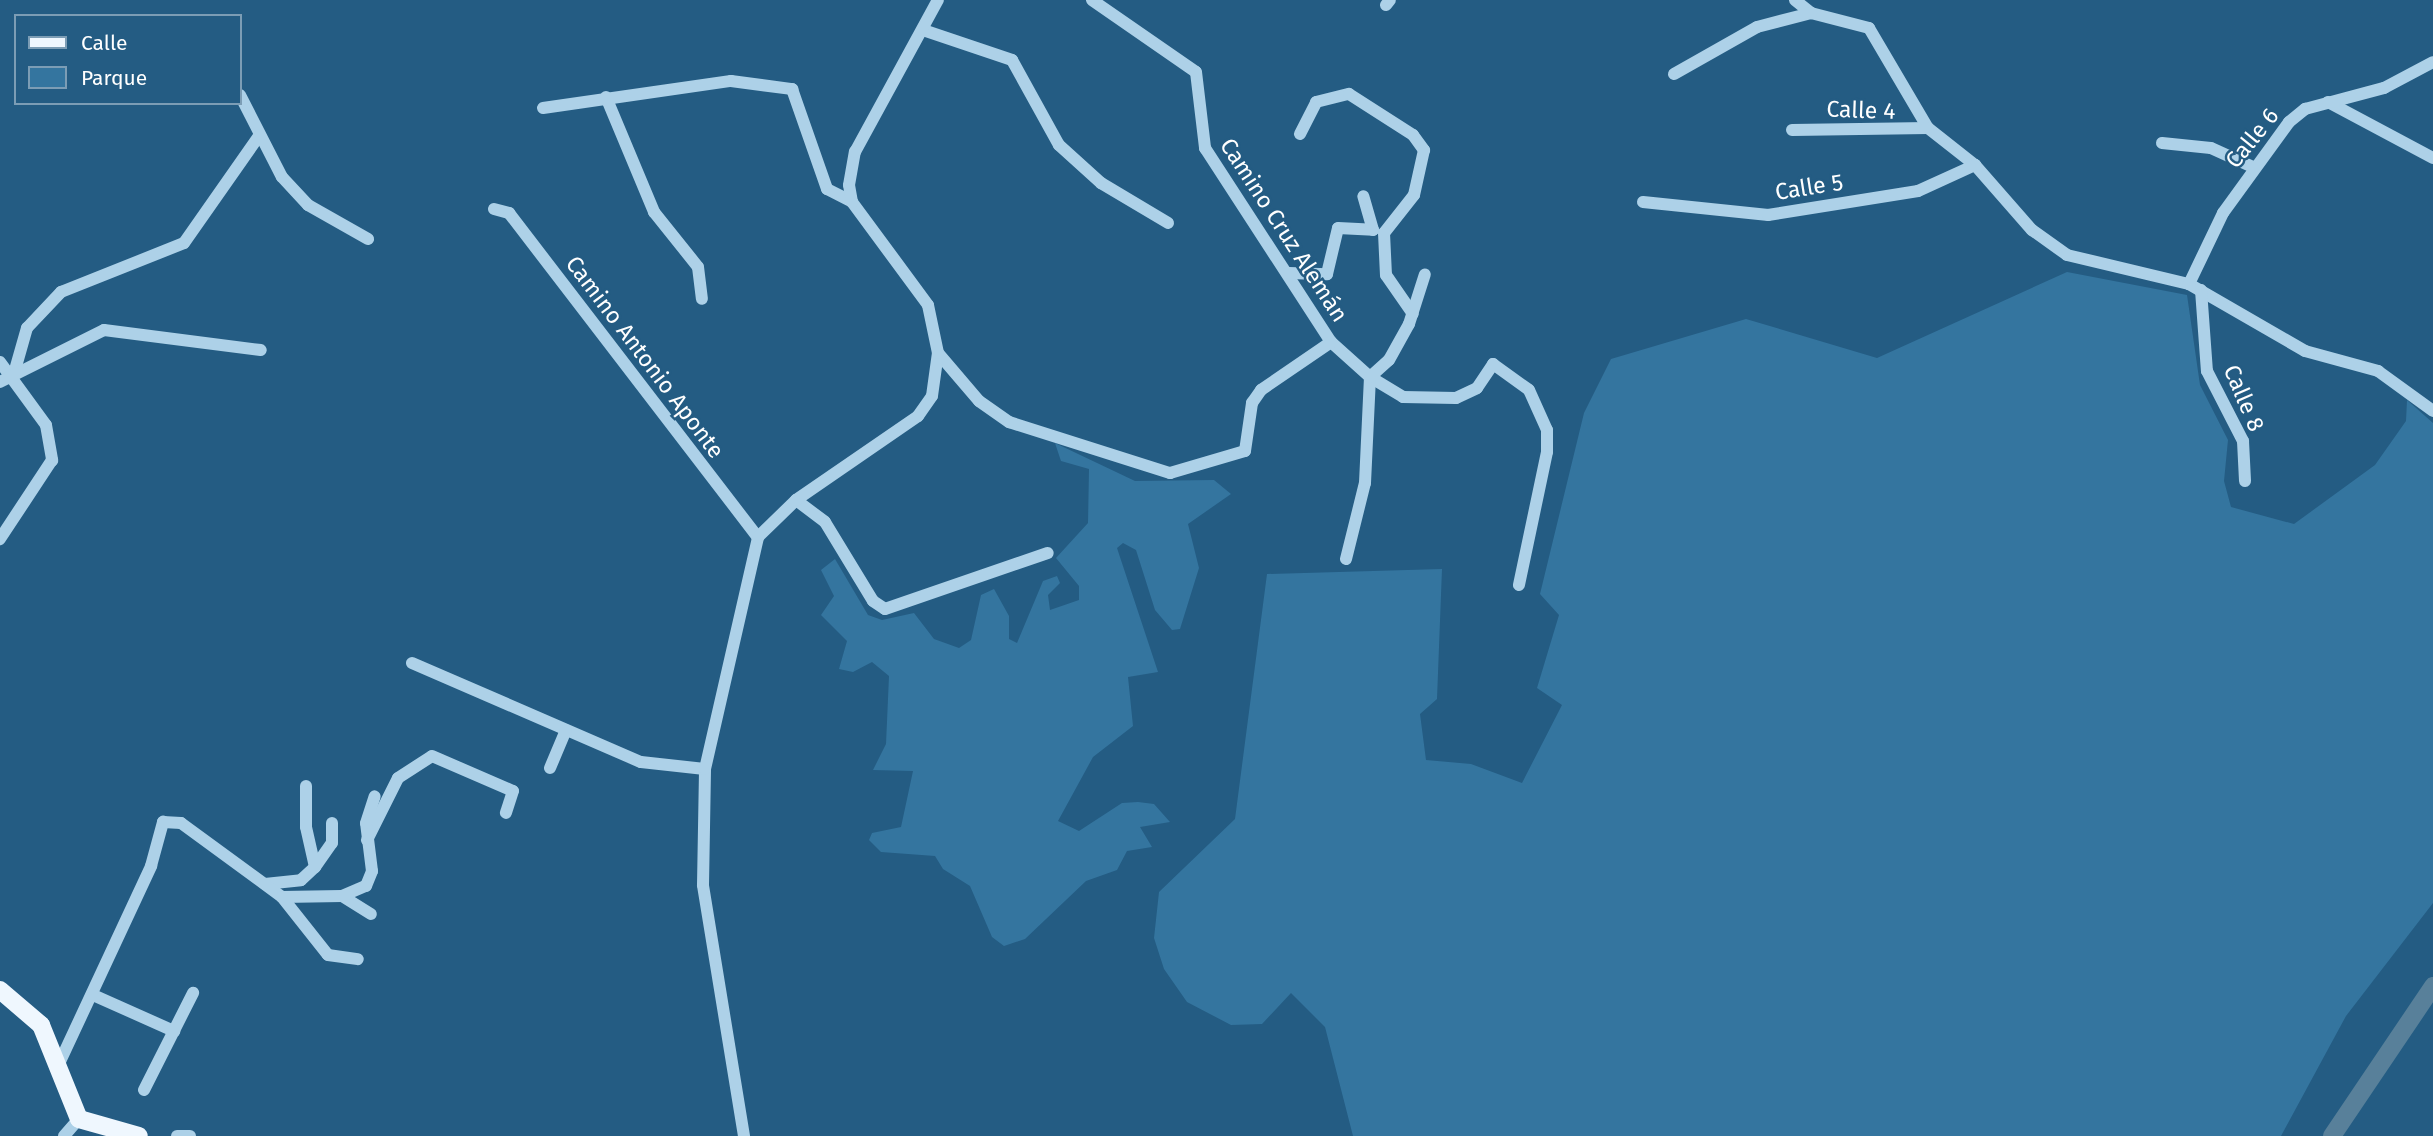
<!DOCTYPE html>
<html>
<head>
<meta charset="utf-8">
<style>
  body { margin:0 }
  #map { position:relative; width:2433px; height:1136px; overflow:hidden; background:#245c83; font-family:"Fira Sans",sans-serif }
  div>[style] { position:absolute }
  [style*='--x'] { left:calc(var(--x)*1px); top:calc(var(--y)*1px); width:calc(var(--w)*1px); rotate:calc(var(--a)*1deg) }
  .green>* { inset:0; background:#34759f }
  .river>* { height:18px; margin:-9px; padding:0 9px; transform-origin:9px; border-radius:9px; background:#58809a }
  .minor>* { height:12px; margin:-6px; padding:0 6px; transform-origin:6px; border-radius:6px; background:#add1e8 }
  .major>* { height:18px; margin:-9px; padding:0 9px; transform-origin:9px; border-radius:9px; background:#eff7fe }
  span { translate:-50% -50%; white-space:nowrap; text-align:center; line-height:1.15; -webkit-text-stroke:5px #245c83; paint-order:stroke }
  .street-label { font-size:23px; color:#fff }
  .legend { position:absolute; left:14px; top:14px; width:228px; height:91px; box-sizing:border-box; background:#245c83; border:2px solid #7c9db5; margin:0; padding:9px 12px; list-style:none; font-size:21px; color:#fff }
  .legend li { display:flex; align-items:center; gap:14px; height:35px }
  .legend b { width:35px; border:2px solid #7c9db5 }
</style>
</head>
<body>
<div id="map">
  <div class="green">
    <div style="clip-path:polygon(2067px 272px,2187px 295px,2200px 385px,2228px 440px,2224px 481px,2231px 507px,2294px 524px,2375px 465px,2406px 421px,2407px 400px,2433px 423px,2433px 903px,2346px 1016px,2281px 1136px,1353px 1136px,1325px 1027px,1291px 993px,1262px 1024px,1231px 1025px,1187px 1002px,1164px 969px,1154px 938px,1159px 892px,1235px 819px,1267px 574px,1442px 569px,1437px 699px,1420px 714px,1426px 760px,1471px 764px,1522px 783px,1562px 705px,1537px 688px,1559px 615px,1540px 594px,1584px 413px,1611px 359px,1746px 319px,1877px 358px)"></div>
    <div style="clip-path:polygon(1055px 443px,1135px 481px,1214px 480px,1231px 494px,1188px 524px,1199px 568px,1180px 629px,1172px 630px,1155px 610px,1136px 550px,1123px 543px,1117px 548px,1158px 672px,1128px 677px,1133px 726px,1093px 757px,1058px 821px,1079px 831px,1122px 803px,1138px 802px,1154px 804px,1170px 822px,1140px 827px,1152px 847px,1127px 851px,1117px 870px,1086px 881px,1025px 939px,1004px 946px,992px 937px,970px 886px,943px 869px,935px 856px,881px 852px,869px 840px,872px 833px,901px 827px,913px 771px,873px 770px,886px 744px,889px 676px,872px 662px,853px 672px,839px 669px,847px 641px,821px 615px,834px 596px,821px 570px,835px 559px,868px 615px,882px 620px,914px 613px,934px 639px,959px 648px,971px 640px,981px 595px,994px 589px,1009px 616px,1009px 639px,1017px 643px,1043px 581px,1057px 576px,1060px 583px,1048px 595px,1050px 610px,1079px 600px,1079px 586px,1056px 558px,1088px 523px,1089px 469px,1061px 461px)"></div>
  </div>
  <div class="river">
    <div style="--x:2332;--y:1136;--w:181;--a:-56"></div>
  </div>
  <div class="minor">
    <div style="--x:1092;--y:0;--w:126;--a:34.7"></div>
    <div style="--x:1196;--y:72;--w:77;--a:83.2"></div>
    <div style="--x:1205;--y:148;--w:231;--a:57"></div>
    <div style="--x:1331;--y:342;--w:52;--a:41.9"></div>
    <div style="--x:1370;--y:377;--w:39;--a:31"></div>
    <div style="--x:1403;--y:397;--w:53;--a:1.1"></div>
    <div style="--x:1456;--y:398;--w:23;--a:-25"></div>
    <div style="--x:1477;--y:388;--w:29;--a:-56"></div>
    <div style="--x:1493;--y:364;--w:44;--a:35.8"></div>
    <div style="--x:1529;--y:390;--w:44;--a:65.8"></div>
    <div style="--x:1547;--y:430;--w:22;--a:90"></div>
    <div style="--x:1547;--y:452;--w:136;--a:101.9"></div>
    <div style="--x:1795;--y:0;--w:21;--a:39"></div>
    <div style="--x:1811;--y:13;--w:60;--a:14.5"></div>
    <div style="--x:1869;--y:28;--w:116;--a:59.5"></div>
    <div style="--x:1928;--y:128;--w:60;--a:38.2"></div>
    <div style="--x:1975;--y:165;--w:86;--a:48.8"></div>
    <div style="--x:2032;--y:230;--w:43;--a:35.5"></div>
    <div style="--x:2067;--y:255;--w:125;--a:13.4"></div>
    <div style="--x:2189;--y:284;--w:134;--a:30"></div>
    <div style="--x:2305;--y:351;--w:76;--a:15.3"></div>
    <div style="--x:2378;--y:371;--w:68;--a:36"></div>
    <div style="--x:1386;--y:5;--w:6;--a:-51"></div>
    <div style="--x:923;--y:30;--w:94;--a:18.6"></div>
    <div style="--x:1012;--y:60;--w:97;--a:61.1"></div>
    <div style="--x:1059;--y:145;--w:57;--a:42.1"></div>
    <div style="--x:1101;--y:183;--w:78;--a:30.8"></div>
    <div style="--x:1674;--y:74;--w:95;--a:-29.5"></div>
    <div style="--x:1757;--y:27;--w:56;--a:-14.5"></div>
    <div style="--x:240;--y:95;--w:92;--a:62.9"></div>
    <div style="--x:282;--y:177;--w:38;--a:47"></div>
    <div style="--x:308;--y:205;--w:69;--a:29.5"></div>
    <div style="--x:606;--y:97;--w:125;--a:67.3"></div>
    <div style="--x:654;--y:212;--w:70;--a:51.3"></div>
    <div style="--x:698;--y:267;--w:32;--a:83"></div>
    <div style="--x:2328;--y:102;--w:119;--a:28.1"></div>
    <div style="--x:543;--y:108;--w:190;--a:-8.2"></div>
    <div style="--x:731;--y:81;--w:62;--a:7.5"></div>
    <div style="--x:792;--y:89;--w:106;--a:70.7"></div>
    <div style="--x:827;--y:189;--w:28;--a:27"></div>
    <div style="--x:1792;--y:130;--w:136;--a:-0.8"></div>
    <div style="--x:1300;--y:134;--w:36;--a:-63"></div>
    <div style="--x:1316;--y:102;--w:34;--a:-14"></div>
    <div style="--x:1349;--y:94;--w:76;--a:32.6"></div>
    <div style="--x:1413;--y:135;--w:19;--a:54"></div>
    <div style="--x:1424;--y:150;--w:46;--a:102.5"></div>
    <div style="--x:1414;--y:195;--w:48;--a:128.3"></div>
    <div style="--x:1384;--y:233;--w:42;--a:87.3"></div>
    <div style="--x:1386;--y:275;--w:47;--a:55.3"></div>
    <div style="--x:2162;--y:143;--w:49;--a:5.8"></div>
    <div style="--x:2211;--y:148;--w:46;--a:24.3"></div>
    <div style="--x:1643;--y:202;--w:126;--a:5.9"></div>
    <div style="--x:1768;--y:215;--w:152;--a:-9.1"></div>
    <div style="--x:1918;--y:191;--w:63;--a:-24.5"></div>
    <div style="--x:494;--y:209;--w:16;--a:15"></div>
    <div style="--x:509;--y:213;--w:409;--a:52.5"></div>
    <div style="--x:1289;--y:273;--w:38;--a:2"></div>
    <div style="--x:1327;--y:274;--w:47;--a:-76.6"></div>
    <div style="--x:1338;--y:228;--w:35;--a:3"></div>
    <div style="--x:1373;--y:230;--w:35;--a:-106"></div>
    <div style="--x:2189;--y:284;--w:79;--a:-64.4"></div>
    <div style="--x:2223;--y:213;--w:112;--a:-54"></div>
    <div style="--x:2289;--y:122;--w:21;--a:-39"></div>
    <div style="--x:2305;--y:109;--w:82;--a:-14.9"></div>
    <div style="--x:2384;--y:88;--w:55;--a:-28"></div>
    <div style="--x:2201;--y:290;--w:81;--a:85.8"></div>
    <div style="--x:2207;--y:371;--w:79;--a:62.8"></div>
    <div style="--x:2243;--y:441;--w:40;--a:87.1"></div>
    <div style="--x:938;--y:353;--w:63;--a:49.5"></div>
    <div style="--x:979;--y:401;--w:37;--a:35"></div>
    <div style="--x:1009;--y:422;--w:169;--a:17.6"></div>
    <div style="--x:1170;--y:473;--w:78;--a:-16.3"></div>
    <div style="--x:1245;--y:451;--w:49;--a:-81.7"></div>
    <div style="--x:1252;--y:403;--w:16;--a:-55"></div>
    <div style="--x:1261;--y:390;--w:85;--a:-34.4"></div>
    <div style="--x:0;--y:362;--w:78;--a:53.9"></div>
    <div style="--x:46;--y:425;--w:36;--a:80"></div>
    <div style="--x:52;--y:460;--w:95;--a:123.4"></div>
    <div style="--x:15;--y:370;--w:44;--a:-74.1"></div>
    <div style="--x:27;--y:328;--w:50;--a:-46.6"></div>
    <div style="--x:61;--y:292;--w:132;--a:-21.7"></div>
    <div style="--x:184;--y:243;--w:131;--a:-55"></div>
    <div style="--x:0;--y:382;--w:116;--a:-26.6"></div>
    <div style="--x:104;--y:330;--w:158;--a:7.3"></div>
    <div style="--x:796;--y:500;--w:36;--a:37"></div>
    <div style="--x:825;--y:522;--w:92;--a:58.7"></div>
    <div style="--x:873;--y:601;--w:14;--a:34"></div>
    <div style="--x:885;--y:609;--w:172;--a:-19"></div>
    <div style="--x:1346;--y:559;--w:78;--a:-76"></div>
    <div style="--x:1365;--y:483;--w:106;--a:-87.3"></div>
    <div style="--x:1370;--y:377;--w:25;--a:-42"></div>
    <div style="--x:1389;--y:360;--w:41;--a:-60.9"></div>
    <div style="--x:1409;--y:324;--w:52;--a:-72.3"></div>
    <div style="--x:412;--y:663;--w:249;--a:23.4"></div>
    <div style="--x:641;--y:762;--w:64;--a:6.2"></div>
    <div style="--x:550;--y:768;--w:41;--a:-67.2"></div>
    <div style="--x:367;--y:840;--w:69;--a:-63.4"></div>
    <div style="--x:398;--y:778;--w:40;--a:-32.9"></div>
    <div style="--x:432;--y:756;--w:88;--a:23.4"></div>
    <div style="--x:513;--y:791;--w:23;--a:108"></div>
    <div style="--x:315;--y:867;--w:29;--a:-55"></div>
    <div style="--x:332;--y:843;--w:20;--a:-90"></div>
    <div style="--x:265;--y:884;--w:36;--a:-6"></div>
    <div style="--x:301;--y:880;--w:19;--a:-43"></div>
    <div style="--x:315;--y:867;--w:41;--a:-102.7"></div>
    <div style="--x:306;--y:827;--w:41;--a:-90"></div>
    <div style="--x:342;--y:896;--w:34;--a:32"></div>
    <div style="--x:282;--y:897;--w:74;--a:51.6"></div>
    <div style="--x:328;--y:955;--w:30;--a:8"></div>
    <div style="--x:93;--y:995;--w:89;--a:24"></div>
    <div style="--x:57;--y:1068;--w:223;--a:-65"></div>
    <div style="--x:151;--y:866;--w:46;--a:-74.7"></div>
    <div style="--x:163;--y:822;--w:18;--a:3"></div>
    <div style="--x:181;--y:823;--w:125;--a:36.2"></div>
    <div style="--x:282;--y:897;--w:60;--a:-1"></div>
    <div style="--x:342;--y:896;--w:26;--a:-23"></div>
    <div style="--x:366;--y:886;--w:16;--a:-68"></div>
    <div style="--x:372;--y:871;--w:48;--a:-97.1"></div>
    <div style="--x:366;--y:823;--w:28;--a:-72"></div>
    <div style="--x:144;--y:1090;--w:109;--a:-63.2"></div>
    <div style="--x:64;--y:1136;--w:23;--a:-49"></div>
    <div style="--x:177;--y:1136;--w:13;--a:0"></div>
    <div style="--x:744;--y:1136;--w:254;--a:-99.3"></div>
    <div style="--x:703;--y:885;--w:116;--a:-89"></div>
    <div style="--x:705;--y:769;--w:238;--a:-77.1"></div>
    <div style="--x:758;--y:537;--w:53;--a:-44.2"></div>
    <div style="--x:796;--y:500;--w:148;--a:-34.5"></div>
    <div style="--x:918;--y:416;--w:24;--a:-55"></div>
    <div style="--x:932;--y:396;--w:43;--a:-82.1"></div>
    <div style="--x:938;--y:353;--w:49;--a:-101.8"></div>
    <div style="--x:928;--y:305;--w:128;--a:-126.4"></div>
    <div style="--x:852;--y:202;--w:17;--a:-100"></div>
    <div style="--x:849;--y:185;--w:34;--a:-80"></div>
    <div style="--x:855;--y:152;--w:173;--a:-61.4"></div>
  </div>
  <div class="major">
    <div style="--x:0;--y:990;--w:54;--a:40.5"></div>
    <div style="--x:41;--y:1025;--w:101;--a:68"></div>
    <div style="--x:79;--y:1119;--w:62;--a:15.8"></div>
  </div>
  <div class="street-label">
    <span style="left:1861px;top:110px;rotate:2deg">Calle 4</span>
    <span style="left:2252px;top:138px;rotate:-51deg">Calle 6</span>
    <span style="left:1809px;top:187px;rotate:-9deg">Calle 5</span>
    <span style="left:1284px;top:230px;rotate:57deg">Camino Cruz Alemán</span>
    <span style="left:645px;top:357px;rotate:53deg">Camino Antonio Aponte</span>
    <span style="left:2244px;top:398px;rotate:67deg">Calle 8</span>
  </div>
  <ul class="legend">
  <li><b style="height:9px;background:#eff7fe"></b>Calle</li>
  <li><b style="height:19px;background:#34759f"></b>Parque</li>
  </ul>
</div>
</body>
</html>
